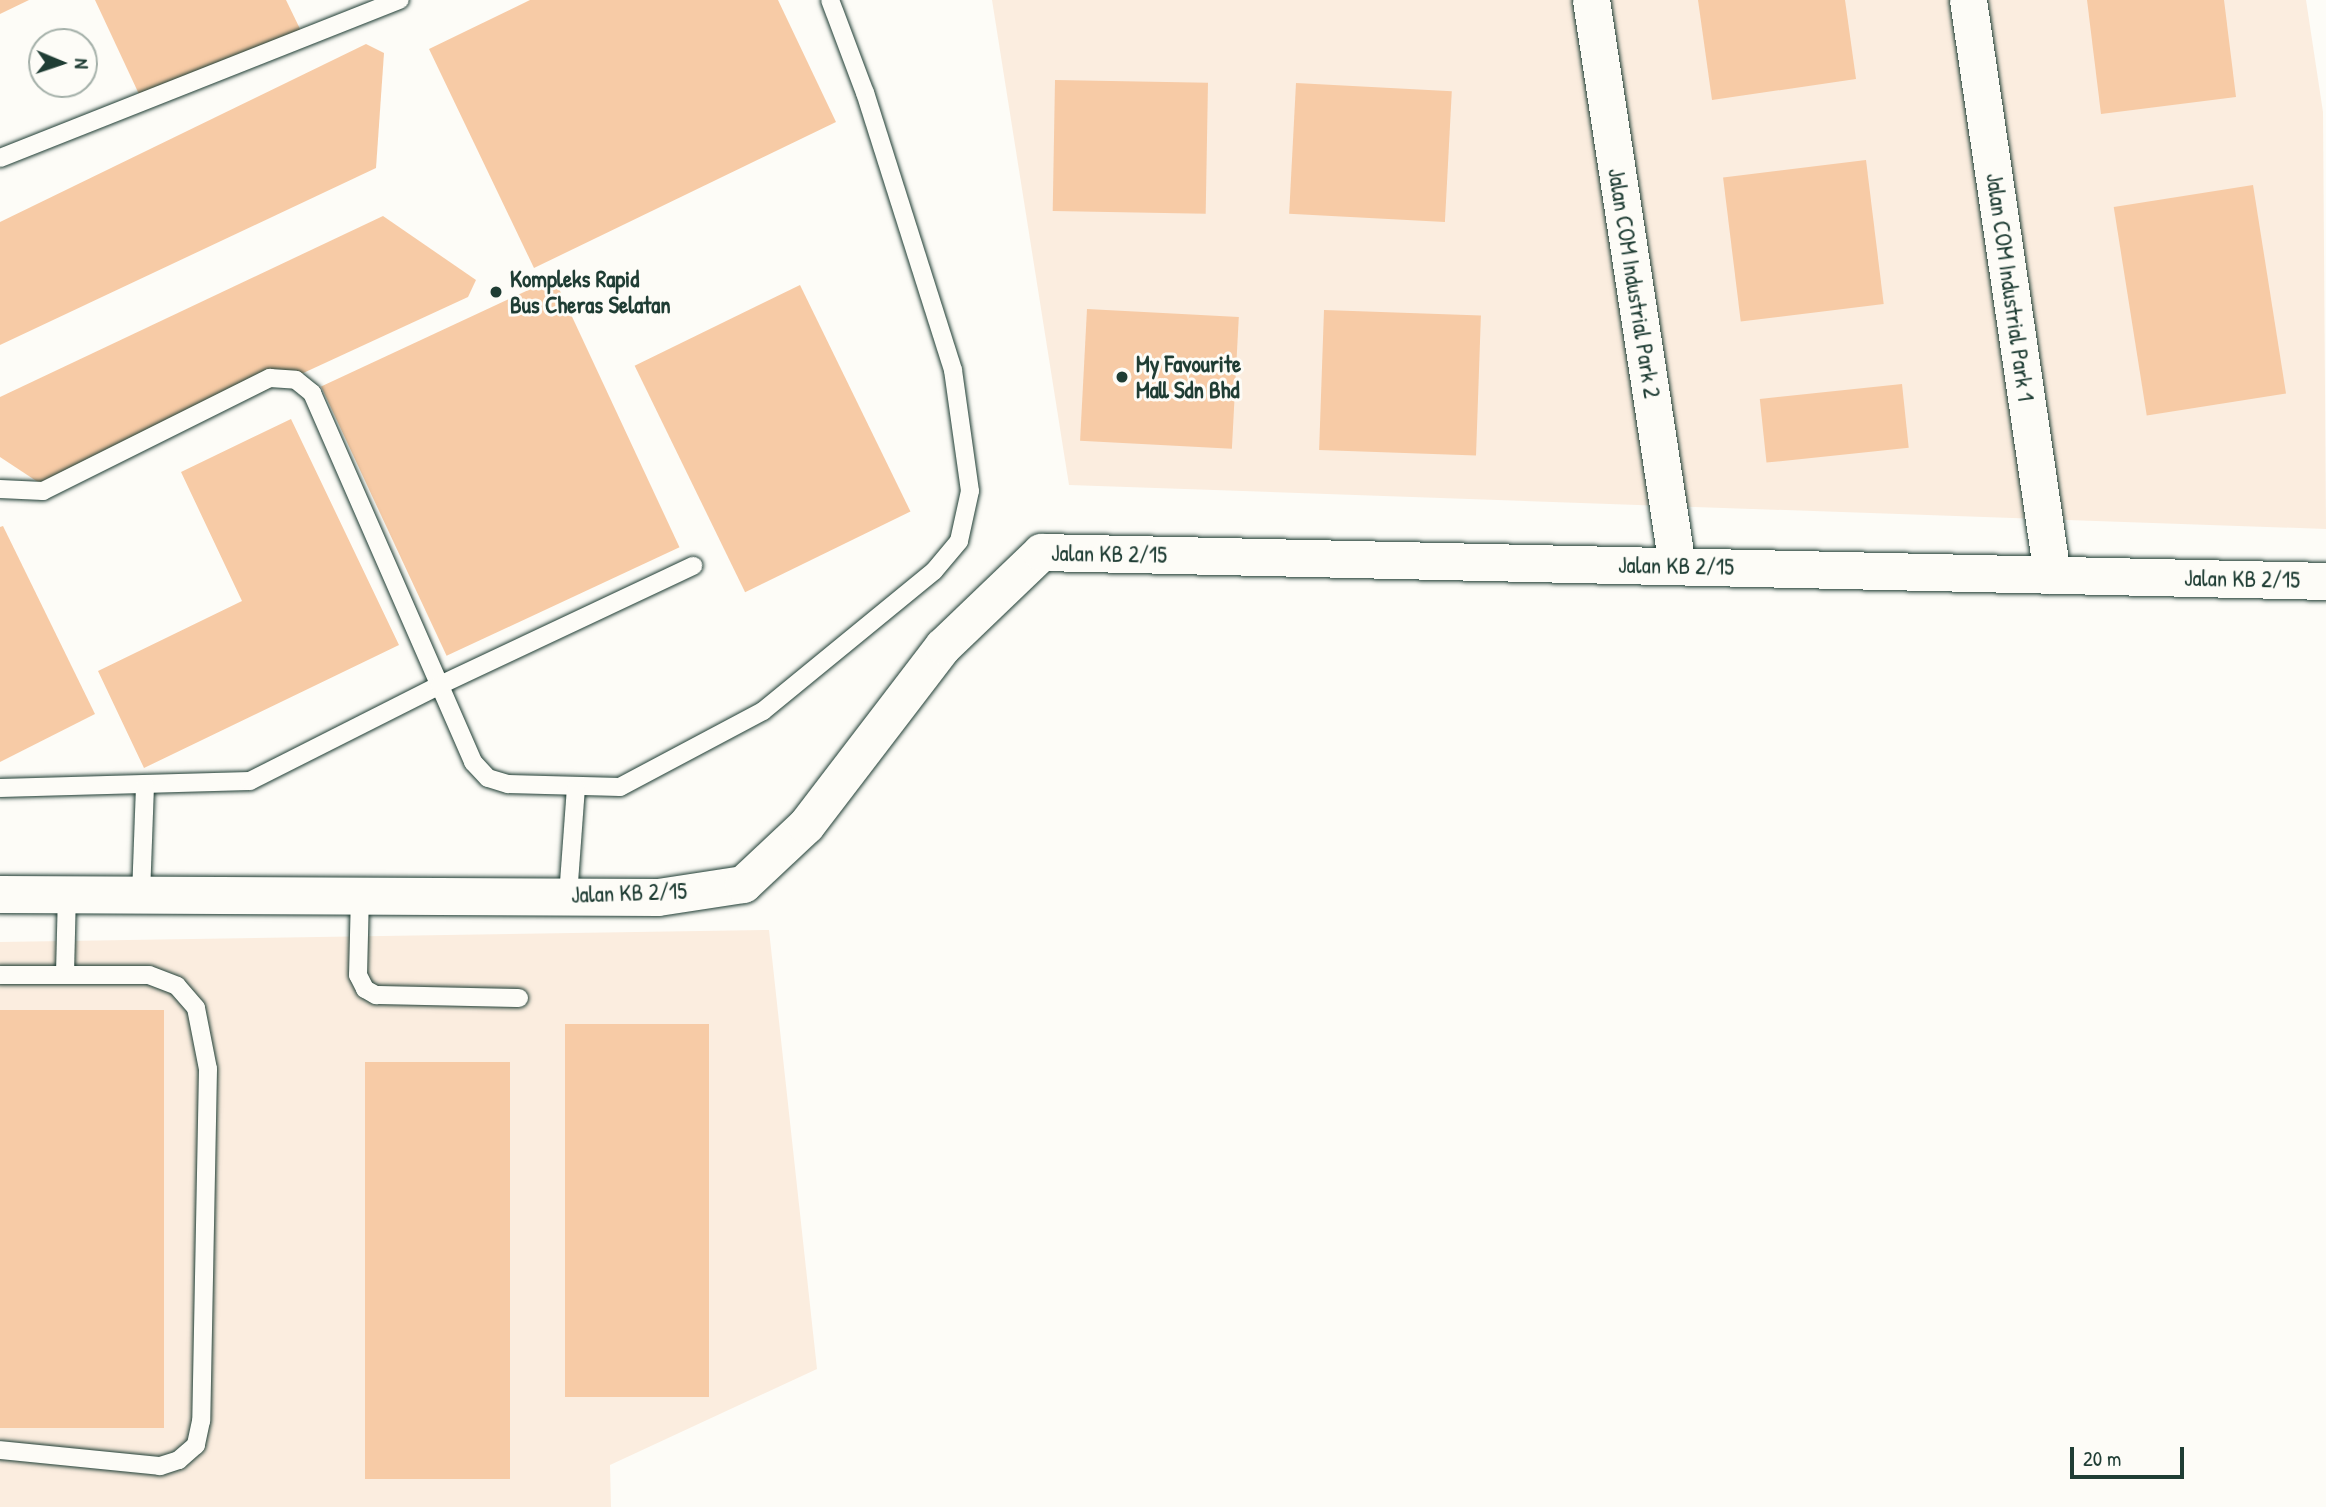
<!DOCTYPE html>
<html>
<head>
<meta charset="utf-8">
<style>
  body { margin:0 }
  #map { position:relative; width:2326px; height:1507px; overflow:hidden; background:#fdfcf7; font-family:"Patrick Hand",sans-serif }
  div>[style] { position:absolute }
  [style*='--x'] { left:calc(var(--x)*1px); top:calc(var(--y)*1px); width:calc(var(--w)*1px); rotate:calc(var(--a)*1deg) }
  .built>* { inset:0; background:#fbeddf }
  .building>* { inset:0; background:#f7cba6; transform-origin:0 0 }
  .roads { filter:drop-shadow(0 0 2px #1f3d34) drop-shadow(0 0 2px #1f3d34) }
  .service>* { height:18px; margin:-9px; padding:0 9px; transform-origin:9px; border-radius:9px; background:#fdfcf7 }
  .minor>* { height:37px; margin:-18.5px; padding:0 18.5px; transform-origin:18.5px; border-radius:18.5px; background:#fdfcf7 }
  .dots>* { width:19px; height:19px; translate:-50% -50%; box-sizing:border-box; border:4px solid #fdfcf7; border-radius:50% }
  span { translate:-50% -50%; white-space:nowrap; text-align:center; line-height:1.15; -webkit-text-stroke:6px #fdfcf7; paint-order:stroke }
  .poi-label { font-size:23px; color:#1f3d34; font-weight:700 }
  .left { translate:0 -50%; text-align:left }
  .street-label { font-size:23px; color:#1f3d34 }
  .north { position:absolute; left:28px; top:28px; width:70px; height:70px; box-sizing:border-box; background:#fdfcf7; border:2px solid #a4b0a9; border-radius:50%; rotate:92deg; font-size:19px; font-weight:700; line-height:28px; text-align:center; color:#1f3d34 }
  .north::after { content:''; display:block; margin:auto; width:24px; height:32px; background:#1f3d34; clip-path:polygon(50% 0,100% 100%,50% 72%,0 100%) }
  .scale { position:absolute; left:2070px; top:1447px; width:114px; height:32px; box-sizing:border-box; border:4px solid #1f3d34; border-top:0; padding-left:9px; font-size:21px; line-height:24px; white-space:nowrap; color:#1f3d34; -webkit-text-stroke:5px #fdfcf7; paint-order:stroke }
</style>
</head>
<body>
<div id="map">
  <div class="built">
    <div style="clip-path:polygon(992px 0,2306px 0,2323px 112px,2326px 529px,1069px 485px)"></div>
    <div style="clip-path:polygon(769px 930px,817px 1369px,610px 1465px,611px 1507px,0 1507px,0 942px)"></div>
  </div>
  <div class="building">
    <div style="clip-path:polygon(0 0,29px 0,0 14px)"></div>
    <div style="clip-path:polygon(95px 0,286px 0,302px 33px,145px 107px)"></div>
    <div style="clip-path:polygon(530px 0,778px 0,836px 122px,534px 268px,429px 49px)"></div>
    <div style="clip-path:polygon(1698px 0,1845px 0,1856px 79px,1712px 100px)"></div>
    <div style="clip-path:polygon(2087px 0,2224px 0,2236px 97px,2101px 114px)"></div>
    <div style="clip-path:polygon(366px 44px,384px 53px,376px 168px,0 345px,0 222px)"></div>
    <div style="left:1055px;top:80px;width:153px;height:131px;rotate:1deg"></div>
    <div style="left:1296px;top:83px;width:156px;height:131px;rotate:3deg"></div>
    <div style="left:1866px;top:160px;width:145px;height:144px;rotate:83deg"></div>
    <div style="left:2253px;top:185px;width:211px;height:141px;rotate:81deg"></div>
    <div style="clip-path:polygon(383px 216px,476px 280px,468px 297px,50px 490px,0 457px,0 397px)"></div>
    <div style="left:554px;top:278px;width:297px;height:257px;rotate:65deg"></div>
    <div style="left:800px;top:285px;width:252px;height:184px;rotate:64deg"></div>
    <div style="left:1087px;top:309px;width:152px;height:132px;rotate:3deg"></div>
    <div style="left:1324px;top:310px;width:157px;height:140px;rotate:2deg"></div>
    <div style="left:1902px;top:384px;width:64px;height:143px;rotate:84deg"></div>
    <div style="clip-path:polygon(291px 419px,399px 645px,144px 768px,98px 671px,242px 601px,181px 472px)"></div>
    <div style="clip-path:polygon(3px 526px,95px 714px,0 762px,0 527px)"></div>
    <div style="left:0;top:1010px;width:164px;height:418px"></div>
    <div style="left:709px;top:1024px;width:373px;height:144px;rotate:90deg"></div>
    <div style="left:365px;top:1062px;width:145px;height:417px"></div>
  </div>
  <div class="roads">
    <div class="service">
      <div style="--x:0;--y:158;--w:430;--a:-21.6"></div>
      <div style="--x:0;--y:489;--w:43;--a:2.7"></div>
      <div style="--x:43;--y:491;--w:254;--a:-26.5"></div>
      <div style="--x:270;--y:378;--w:26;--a:4"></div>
      <div style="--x:296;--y:380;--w:21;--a:39"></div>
      <div style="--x:312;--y:393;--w:403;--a:66.4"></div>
      <div style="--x:473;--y:762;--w:22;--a:47"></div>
      <div style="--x:488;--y:778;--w:21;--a:17"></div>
      <div style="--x:508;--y:784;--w:112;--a:1.5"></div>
      <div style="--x:620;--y:787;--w:162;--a:-28"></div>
      <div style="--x:763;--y:711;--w:221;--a:-39.3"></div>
      <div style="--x:934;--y:571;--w:39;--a:-50"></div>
      <div style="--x:959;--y:541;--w:51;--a:-77.6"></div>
      <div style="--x:970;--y:491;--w:122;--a:-98"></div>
      <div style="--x:953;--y:370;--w:291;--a:-107.6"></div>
      <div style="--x:865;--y:93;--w:99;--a:-110.6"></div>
      <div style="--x:0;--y:788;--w:250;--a:-1.6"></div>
      <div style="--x:250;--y:781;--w:213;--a:-26.8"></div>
      <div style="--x:440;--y:685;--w:280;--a:-25.2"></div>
      <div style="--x:360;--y:894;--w:81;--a:91.4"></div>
      <div style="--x:358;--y:975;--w:16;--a:63"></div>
      <div style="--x:365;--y:989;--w:13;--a:29"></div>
      <div style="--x:376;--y:995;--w:143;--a:1.2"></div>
      <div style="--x:141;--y:895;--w:109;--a:-87.9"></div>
      <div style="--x:568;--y:896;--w:108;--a:-85.8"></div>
      <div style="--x:65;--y:974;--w:80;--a:-88.6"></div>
      <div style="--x:0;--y:975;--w:149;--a:0"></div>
      <div style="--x:149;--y:975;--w:30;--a:21"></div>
      <div style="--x:177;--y:986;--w:29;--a:49"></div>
      <div style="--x:196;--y:1008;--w:62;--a:78.9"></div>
      <div style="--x:208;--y:1069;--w:352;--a:91.1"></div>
      <div style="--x:201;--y:1421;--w:25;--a:102"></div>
      <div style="--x:196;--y:1445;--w:23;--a:139"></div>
      <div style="--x:179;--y:1460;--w:20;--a:162"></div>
      <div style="--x:160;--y:1466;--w:161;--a:-174.3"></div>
    </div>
    <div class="minor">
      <div style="--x:1591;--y:0;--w:572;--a:81.36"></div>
      <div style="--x:1968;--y:0;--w:581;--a:81.69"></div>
      <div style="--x:0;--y:894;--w:658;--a:0.26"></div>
      <div style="--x:658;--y:897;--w:86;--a:-8.7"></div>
      <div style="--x:743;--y:884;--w:86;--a:-43.1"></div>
      <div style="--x:806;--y:825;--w:225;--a:-52.6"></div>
      <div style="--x:943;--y:646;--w:136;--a:-43.8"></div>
      <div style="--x:1041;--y:552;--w:1285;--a:1.29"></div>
    </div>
  </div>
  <div class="dots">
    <div style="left:496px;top:292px;background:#1f3d34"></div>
    <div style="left:1122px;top:377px;background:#1f3d34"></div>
  </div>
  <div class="poi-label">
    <span class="left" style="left:510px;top:292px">Kompleks Rapid<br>Bus Cheras Selatan</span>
    <span class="left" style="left:1136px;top:377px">My Favourite<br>Mall Sdn Bhd</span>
  </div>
  <div class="street-label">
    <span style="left:1634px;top:283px;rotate:81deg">Jalan COM Industrial Park 2</span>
    <span style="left:2010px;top:287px;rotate:82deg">Jalan COM Industrial Park 1</span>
    <span style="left:1109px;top:554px;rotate:1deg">Jalan KB 2/15</span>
    <span style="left:1676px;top:566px;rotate:1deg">Jalan KB 2/15</span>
    <span style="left:2242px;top:579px;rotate:1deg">Jalan KB 2/15</span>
    <span style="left:629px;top:893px;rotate:-2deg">Jalan KB 2/15</span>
  </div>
  <div class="north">N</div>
  <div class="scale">20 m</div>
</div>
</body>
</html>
